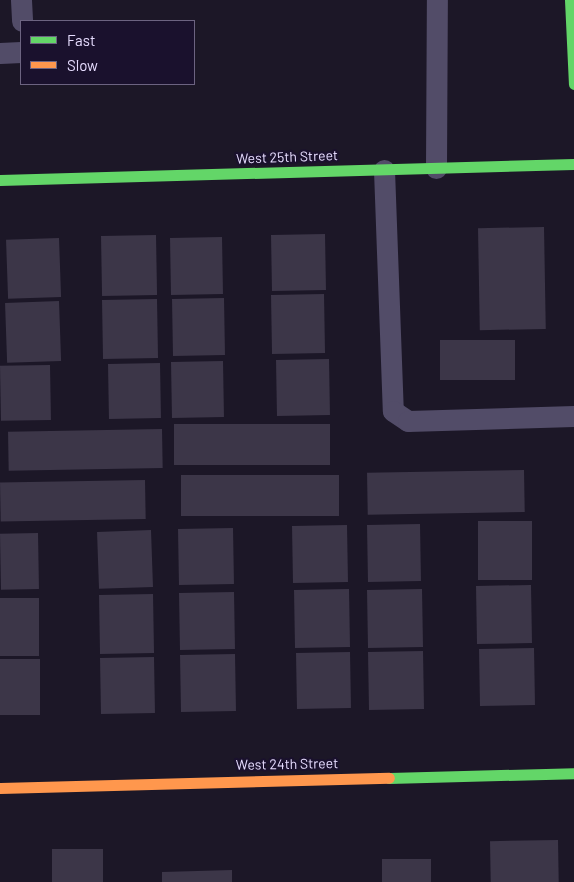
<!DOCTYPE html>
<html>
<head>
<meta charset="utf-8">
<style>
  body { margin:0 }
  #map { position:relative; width:574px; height:882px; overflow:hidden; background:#1c1727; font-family:Barlow,sans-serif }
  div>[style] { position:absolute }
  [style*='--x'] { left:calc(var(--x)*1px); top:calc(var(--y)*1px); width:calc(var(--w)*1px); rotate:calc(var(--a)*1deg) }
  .building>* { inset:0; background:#3c3648; transform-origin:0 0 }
  .lane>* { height:21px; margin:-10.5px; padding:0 10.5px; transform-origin:10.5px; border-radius:10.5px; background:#524c68 }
  .fast>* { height:11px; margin:-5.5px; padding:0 5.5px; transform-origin:5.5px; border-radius:5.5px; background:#63d668 }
  .slow>* { height:11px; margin:-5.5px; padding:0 5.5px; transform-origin:5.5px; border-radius:5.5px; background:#ff974d }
  span { translate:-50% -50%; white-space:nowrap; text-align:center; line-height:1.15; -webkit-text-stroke:4.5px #1a112d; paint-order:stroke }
  .street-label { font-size:14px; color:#e7ddff }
  .legend { position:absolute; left:20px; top:20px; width:175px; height:65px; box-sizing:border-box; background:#1a112d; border:1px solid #6c6381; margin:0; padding:6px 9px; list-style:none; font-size:15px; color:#e7ddff }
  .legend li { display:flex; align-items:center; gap:10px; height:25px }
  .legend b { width:25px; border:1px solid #6c6381 }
</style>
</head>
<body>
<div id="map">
  <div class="building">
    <div style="left:544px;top:227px;width:102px;height:66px;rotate:89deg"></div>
    <div style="left:325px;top:234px;width:56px;height:54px;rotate:89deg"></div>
    <div style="left:156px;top:235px;width:60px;height:55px;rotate:89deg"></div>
    <div style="left:222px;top:237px;width:57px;height:52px;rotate:89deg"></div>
    <div style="left:59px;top:238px;width:59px;height:53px;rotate:88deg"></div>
    <div style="left:324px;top:294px;width:59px;height:53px;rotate:89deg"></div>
    <div style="left:224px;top:298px;width:57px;height:52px;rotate:89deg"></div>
    <div style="left:157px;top:299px;width:59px;height:55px;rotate:89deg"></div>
    <div style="left:59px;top:301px;width:60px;height:54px;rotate:88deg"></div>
    <div style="left:515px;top:340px;width:40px;height:75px;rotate:90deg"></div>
    <div style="left:329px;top:359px;width:56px;height:53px;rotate:89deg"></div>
    <div style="left:223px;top:361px;width:56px;height:52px;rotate:89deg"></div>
    <div style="left:160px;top:363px;width:55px;height:52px;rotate:89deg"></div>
    <div style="left:50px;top:365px;width:55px;height:50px;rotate:89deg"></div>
    <div style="left:330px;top:424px;width:41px;height:156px;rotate:90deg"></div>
    <div style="left:162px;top:429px;width:39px;height:154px;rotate:89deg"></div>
    <div style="left:524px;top:470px;width:42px;height:157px;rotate:89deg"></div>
    <div style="left:339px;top:475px;width:41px;height:158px;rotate:90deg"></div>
    <div style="left:145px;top:480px;width:39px;height:145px;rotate:89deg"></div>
    <div style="left:478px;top:521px;width:54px;height:59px"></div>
    <div style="left:420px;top:524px;width:57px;height:53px;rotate:89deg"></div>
    <div style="left:347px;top:525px;width:57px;height:55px;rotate:89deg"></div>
    <div style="left:233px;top:528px;width:56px;height:55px;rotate:89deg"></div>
    <div style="left:151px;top:530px;width:57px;height:54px;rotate:88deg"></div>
    <div style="left:38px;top:533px;width:56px;height:38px;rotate:89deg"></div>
    <div style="left:531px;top:585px;width:58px;height:55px;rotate:89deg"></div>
    <div style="left:349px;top:589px;width:58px;height:55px;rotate:89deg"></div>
    <div style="left:422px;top:589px;width:58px;height:55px;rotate:89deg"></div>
    <div style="left:234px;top:592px;width:57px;height:55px;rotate:89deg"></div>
    <div style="left:153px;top:594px;width:59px;height:54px;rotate:89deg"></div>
    <div style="left:0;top:598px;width:39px;height:58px"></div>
    <div style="left:534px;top:648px;width:57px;height:55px;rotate:89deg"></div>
    <div style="left:423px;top:651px;width:58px;height:55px;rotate:89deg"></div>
    <div style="left:350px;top:652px;width:56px;height:54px;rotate:89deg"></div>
    <div style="left:235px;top:654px;width:57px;height:55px;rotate:89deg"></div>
    <div style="left:154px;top:657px;width:56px;height:54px;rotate:89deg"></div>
    <div style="left:0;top:659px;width:40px;height:56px"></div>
    <div style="left:558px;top:840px;width:42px;height:68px;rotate:89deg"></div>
    <div style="left:103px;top:849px;width:33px;height:51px;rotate:90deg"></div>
    <div style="left:382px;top:859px;width:49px;height:23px"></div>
    <div style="clip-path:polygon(232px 870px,232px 882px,162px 882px,162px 872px)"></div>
  </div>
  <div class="lane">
    <div style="--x:21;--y:0;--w:21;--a:87"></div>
    <div style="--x:0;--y:53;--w:21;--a:-3"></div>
    <div style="--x:436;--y:168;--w:168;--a:-89.7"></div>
    <div style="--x:384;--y:170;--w:241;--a:87.9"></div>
    <div style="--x:393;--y:411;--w:18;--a:34"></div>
    <div style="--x:408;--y:421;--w:166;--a:-1.7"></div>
  </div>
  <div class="fast">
    <div style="--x:570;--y:0;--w:84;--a:87.3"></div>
    <div style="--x:0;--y:180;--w:574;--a:-1.6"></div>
    <div style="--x:389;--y:778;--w:185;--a:-1.5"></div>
  </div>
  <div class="slow">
    <div style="--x:0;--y:788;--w:389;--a:-1.5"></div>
  </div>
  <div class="street-label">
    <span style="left:287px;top:157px;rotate:-2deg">West 25th Street</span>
    <span style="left:287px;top:764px;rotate:-1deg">West 24th Street</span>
  </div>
  <ul class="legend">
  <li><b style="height:6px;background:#63d668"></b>Fast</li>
  <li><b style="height:6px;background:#ff974d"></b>Slow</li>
  </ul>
</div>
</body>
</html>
